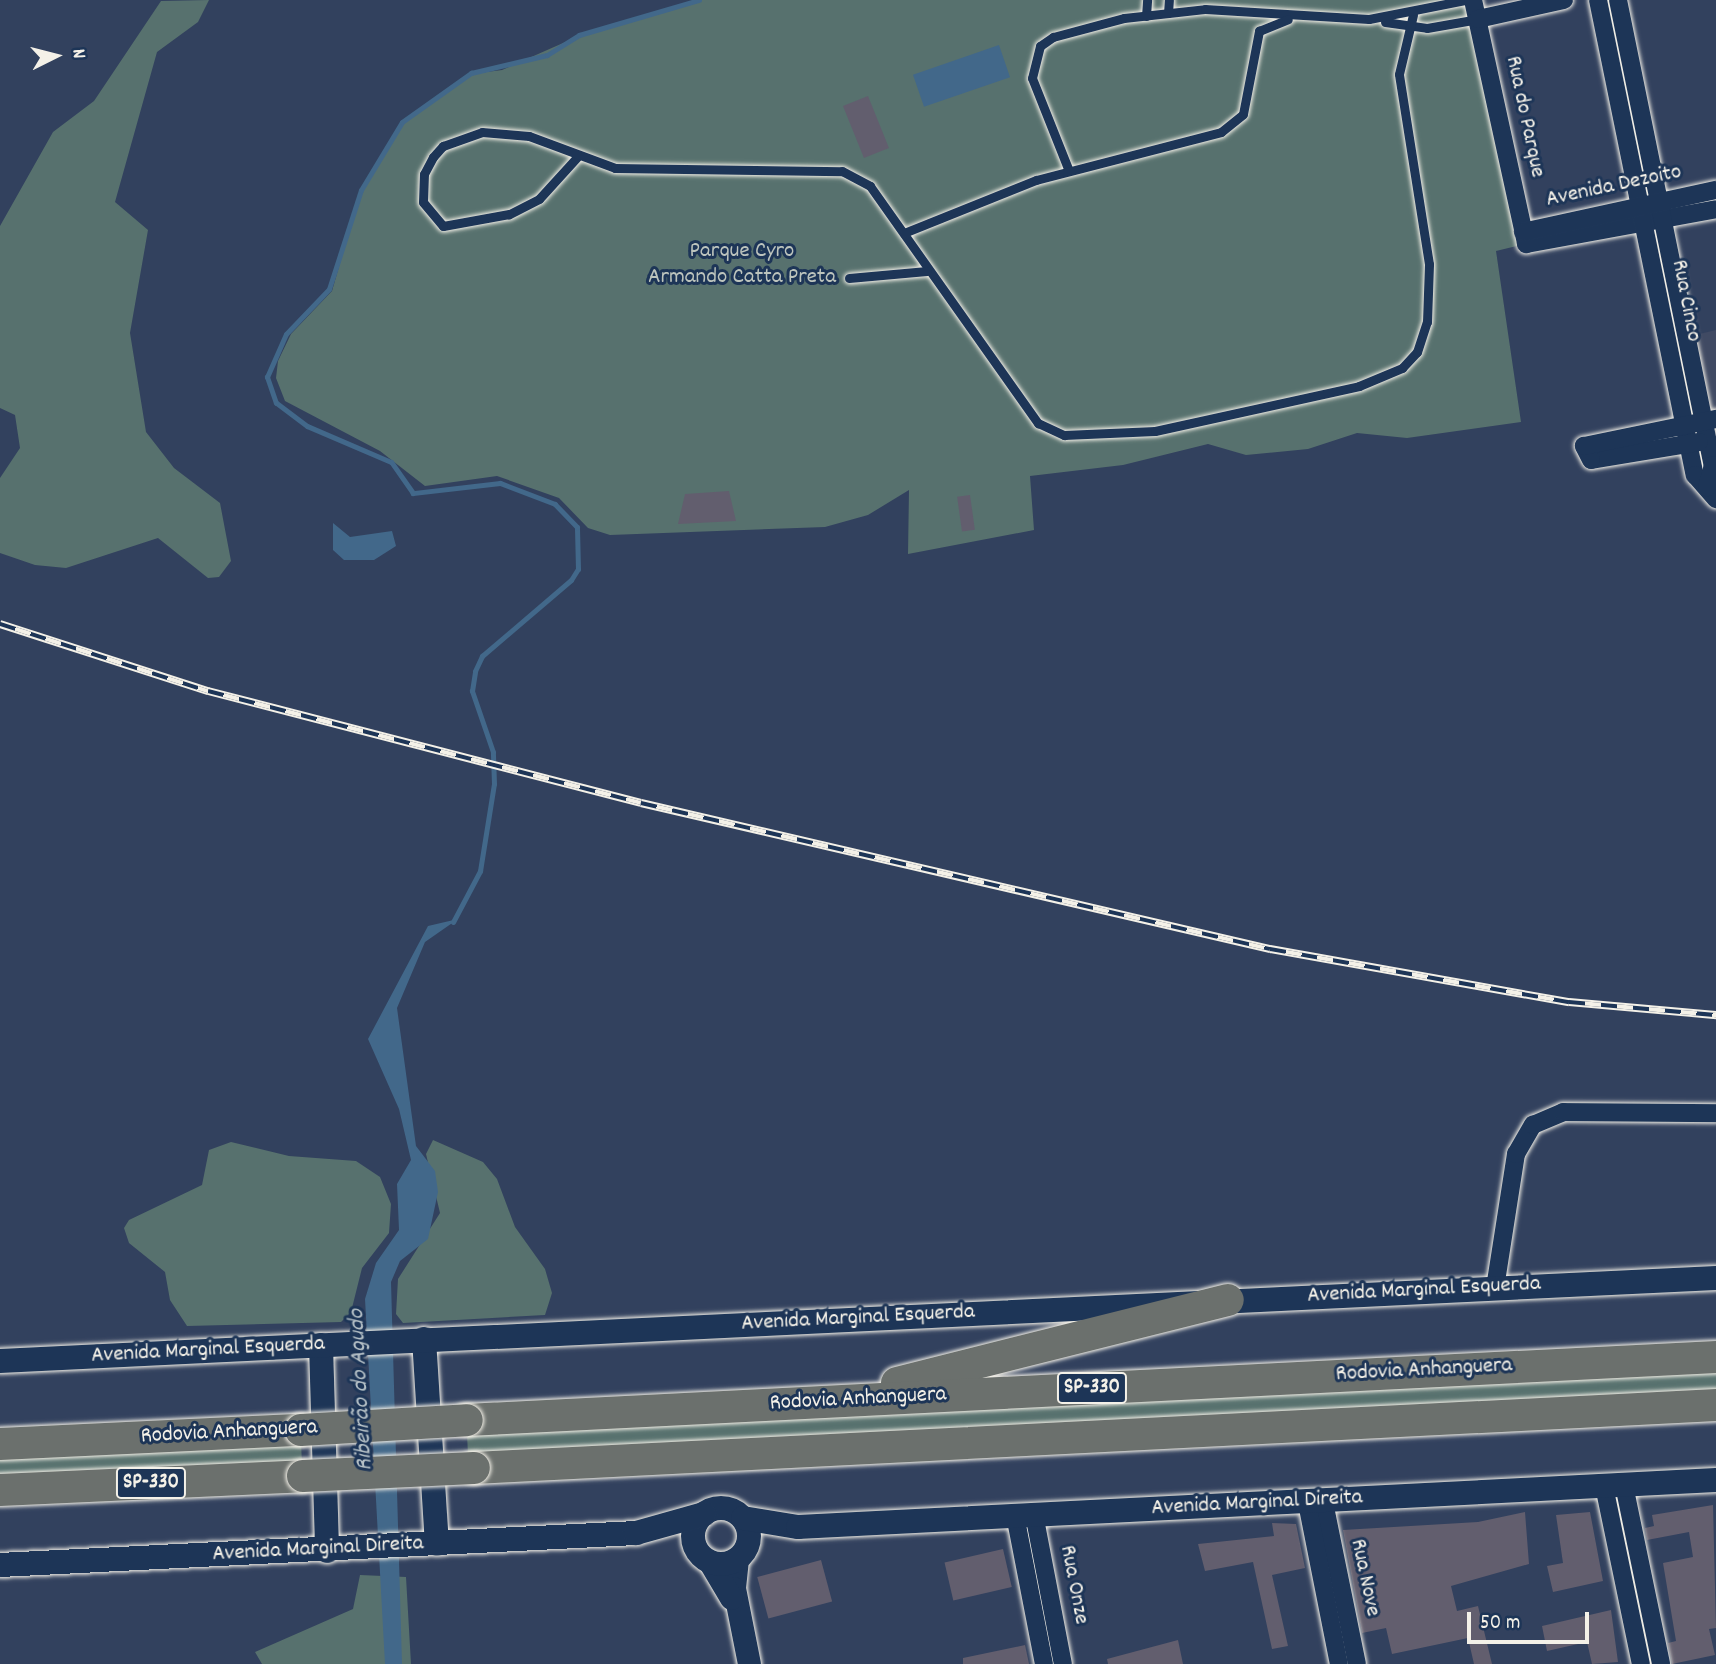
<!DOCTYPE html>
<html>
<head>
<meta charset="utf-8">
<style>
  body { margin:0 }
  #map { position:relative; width:1716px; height:1664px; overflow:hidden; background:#32415e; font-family:Dekko,sans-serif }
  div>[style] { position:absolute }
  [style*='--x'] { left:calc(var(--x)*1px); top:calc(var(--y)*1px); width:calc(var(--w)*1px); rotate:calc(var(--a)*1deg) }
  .built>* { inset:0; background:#404a63 }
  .green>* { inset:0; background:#57716e }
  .water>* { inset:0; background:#42688a; transform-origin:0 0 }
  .stream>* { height:5px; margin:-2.5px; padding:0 2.5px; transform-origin:2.5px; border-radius:2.5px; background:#42688a }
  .building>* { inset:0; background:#625e6e; transform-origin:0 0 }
  .roads { filter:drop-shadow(0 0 2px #f4f1e8) drop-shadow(0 0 2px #f4f1e8) }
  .service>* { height:9px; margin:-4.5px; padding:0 4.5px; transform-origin:4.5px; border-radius:4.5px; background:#1d3557 }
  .minor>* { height:18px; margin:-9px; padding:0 9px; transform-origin:9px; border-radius:9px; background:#1d3557 }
  .tertiary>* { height:23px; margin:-11.5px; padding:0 11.5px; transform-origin:11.5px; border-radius:11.5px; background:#1d3557 }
  .secondary>* { height:24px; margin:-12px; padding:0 12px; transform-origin:12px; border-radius:12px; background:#1d3557 }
  .secondary>.ring { margin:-12px; padding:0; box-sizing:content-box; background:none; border:24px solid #1d3557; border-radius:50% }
  .motorway>* { height:32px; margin:-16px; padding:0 16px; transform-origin:16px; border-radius:16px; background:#6b706d }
  .rail>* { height:8px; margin-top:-4px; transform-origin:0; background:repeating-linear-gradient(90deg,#1d3557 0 16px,#f4f1e8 0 32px); box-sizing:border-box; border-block:2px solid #f4f1e8 }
  .bridges { filter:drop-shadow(0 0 2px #f4f1e8) drop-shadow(0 0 2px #f4f1e8) }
  .motorway-bridge>* { height:32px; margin:-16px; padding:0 16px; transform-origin:16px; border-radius:16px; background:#6b706d }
  span { translate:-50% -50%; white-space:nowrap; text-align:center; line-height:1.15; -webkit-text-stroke:6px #1d3557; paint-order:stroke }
  .shield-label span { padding:2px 5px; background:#1d3557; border:2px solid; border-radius:5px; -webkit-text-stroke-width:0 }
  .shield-label { font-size:21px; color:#f4f1e8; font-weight:700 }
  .street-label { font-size:23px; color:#f4f1e8 }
  .park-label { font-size:23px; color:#bdc4bd }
  .water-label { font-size:24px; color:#b6c1c7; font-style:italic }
  .north { position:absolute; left:21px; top:21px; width:70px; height:70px; -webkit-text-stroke:5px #1d3557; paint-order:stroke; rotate:84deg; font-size:19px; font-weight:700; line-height:28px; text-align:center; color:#f4f1e8 }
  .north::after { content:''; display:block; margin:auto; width:24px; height:32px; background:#f4f1e8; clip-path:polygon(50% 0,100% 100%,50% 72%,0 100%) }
  .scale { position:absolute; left:1467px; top:1612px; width:122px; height:32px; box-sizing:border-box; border:4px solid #f4f1e8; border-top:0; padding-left:9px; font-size:21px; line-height:24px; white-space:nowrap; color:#f4f1e8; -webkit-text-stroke:5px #1d3557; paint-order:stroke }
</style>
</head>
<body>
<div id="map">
  <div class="built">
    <div style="clip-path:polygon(1716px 330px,1716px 419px,1704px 421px,1687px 337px)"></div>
  </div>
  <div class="green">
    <div style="clip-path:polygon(209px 0,198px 22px,157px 52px,115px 202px,148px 230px,130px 333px,146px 432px,174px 468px,220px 503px,231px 561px,219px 577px,208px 578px,158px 538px,66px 568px,35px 565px,0 553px,0 478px,20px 448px,15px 415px,0 408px,0 226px,53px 132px,94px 101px,161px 1px)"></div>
    <div style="clip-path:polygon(701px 0,1473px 0,1525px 244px,1496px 251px,1521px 422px,1407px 438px,1357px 433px,1308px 449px,1246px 455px,1208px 444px,1123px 465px,1030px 476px,1034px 530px,908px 554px,909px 490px,868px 515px,825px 527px,610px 535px,588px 528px,559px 498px,497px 476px,425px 486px,380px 451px,285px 401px,276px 378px,278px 361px,291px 334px,332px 291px,361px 190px,403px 122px,471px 74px,502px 70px,579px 36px)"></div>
    <div style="clip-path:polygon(433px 1140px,483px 1162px,497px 1179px,515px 1227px,545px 1269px,552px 1293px,545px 1315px,403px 1323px,396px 1314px,398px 1279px,440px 1213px,426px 1154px)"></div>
    <div style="clip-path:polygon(231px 1142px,289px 1156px,356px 1161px,380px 1177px,391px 1204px,389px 1233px,362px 1268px,351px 1312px,341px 1322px,187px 1326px,170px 1300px,165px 1272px,129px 1243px,124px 1228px,129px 1220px,202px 1185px,209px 1150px)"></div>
    <div style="clip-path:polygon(1716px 1366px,1716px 1396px,468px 1455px,467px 1434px)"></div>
    <div style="clip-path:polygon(301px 1442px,302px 1464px,0 1482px,0 1453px)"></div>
    <div style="clip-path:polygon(360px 1575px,406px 1577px,411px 1664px,262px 1664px,255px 1652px,353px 1609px)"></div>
  </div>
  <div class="water">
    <div style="left:999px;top:45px;width:34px;height:91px;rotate:71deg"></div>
    <div style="clip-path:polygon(333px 523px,350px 537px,392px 531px,396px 546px,374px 560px,344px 560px,333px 550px)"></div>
    <div style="clip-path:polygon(458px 919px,425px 942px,397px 1008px,416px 1146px,435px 1171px,438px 1192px,428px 1239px,400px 1261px,391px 1282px,402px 1664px,385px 1664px,365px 1299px,376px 1263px,399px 1230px,397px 1184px,411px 1160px,399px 1109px,368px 1039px,428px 926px)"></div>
  </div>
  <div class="stream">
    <div style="--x:453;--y:922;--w:58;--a:-62.1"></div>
    <div style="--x:480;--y:871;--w:88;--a:-80.9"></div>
    <div style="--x:494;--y:784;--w:32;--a:-92"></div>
    <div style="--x:493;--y:752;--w:65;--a:-109"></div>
    <div style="--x:472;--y:691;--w:20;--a:-81"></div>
    <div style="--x:475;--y:671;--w:17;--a:-65"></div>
    <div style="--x:482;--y:656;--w:117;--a:-40.5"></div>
    <div style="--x:571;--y:580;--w:13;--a:-58"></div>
    <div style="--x:578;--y:569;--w:42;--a:-91.4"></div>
    <div style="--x:577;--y:527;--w:32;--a:-134"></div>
    <div style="--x:555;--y:504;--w:59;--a:-159.1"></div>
    <div style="--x:500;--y:483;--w:88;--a:173.4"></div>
    <div style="--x:413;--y:493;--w:38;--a:-125"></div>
    <div style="--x:391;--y:462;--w:91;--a:-156.8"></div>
    <div style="--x:307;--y:426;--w:39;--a:-143"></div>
    <div style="--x:276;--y:403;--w:28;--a:-109"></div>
    <div style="--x:267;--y:377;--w:47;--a:-66.2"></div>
    <div style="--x:286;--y:334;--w:62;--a:-46.3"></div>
    <div style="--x:329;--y:289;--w:104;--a:-72.1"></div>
    <div style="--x:361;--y:190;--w:79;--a:-58.9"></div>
    <div style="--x:402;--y:122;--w:85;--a:-35.4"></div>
    <div style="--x:471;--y:73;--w:78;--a:-13.3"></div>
    <div style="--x:547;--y:55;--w:38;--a:-32"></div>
    <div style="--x:579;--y:35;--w:125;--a:-16.3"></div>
  </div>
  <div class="building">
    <div style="left:868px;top:96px;width:56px;height:27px;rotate:68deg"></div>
    <div style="clip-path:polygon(729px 491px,736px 521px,678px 524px,685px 494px)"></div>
    <div style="left:970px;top:495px;width:35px;height:13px;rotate:82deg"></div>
    <div style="clip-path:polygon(1713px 1505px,1716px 1628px,1709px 1629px,1715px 1655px,1672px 1664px,1668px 1643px,1676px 1641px,1663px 1563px,1693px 1557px,1689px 1532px,1647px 1540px,1645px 1528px,1654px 1526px,1652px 1515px)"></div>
    <div style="clip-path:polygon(1525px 1512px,1529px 1564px,1451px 1586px,1457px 1611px,1478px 1606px,1492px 1664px,1474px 1664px,1468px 1638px,1392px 1654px,1386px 1628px,1362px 1633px,1343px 1530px,1478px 1522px)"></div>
    <div style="clip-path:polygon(1590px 1512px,1603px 1581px,1553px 1592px,1547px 1566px,1563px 1563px,1556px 1515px)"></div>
    <div style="clip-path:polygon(1272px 1523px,1296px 1524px,1305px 1568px,1272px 1575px,1288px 1646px,1272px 1649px,1253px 1562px,1205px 1571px,1198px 1544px,1274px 1536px)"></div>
    <div style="left:1003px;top:1549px;width:39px;height:60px;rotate:77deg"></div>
    <div style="left:821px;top:1560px;width:43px;height:66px;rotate:75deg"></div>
    <div style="clip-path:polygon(1611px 1610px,1618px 1662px,1592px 1664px,1587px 1642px,1547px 1651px,1542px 1626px)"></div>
    <div style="clip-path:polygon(1178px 1640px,1183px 1664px,1108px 1664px,1107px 1659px)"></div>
    <div style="clip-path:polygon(1025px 1645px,1029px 1664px,963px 1664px,963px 1658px)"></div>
  </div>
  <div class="roads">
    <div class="service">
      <div style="--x:1168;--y:13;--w:13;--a:-86"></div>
      <div style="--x:1146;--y:16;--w:16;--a:-86"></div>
      <div style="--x:1385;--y:22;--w:42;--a:8.1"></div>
      <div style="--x:1427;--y:28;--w:52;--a:-10"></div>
      <div style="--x:579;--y:155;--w:59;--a:132.3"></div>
      <div style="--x:539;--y:199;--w:34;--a:153"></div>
      <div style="--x:509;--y:214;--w:67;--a:169.7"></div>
      <div style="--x:443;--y:226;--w:31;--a:-130"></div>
      <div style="--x:423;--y:202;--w:28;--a:-88"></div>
      <div style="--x:424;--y:174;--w:19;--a:-62"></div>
      <div style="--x:433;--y:157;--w:15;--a:-48"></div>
      <div style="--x:443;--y:146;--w:41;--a:-19.7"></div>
      <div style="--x:482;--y:132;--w:47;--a:4.9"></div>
      <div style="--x:529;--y:136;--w:92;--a:20.4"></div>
      <div style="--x:615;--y:168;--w:227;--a:0.8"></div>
      <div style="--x:842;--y:171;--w:32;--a:28"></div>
      <div style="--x:870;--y:186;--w:291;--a:54.7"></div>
      <div style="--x:1038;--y:423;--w:29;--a:25"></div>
      <div style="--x:1064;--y:435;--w:91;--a:-2.5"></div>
      <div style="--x:1155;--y:431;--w:209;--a:-12.4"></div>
      <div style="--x:1359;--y:386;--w:47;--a:-22.7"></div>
      <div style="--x:1402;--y:368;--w:22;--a:-47"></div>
      <div style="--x:1417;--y:352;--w:32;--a:-72"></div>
      <div style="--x:1427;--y:322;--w:58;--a:-88"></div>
      <div style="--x:1429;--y:264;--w:192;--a:-99"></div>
      <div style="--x:1399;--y:74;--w:61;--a:-76.7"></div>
      <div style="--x:1069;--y:171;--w:100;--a:-111.7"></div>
      <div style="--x:1032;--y:78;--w:33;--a:-76"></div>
      <div style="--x:1040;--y:46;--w:16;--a:-35"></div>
      <div style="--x:1053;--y:37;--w:73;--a:-15"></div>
      <div style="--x:1124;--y:18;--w:81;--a:-6.3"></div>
      <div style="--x:1205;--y:9;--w:164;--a:3.5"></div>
      <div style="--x:1369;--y:19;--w:99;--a:-11.1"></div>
      <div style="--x:904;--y:233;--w:142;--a:-21.9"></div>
      <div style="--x:1036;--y:180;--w:191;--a:-14.5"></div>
      <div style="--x:1221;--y:132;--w:28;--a:-39"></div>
      <div style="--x:1243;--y:114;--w:85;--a:-79.1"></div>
      <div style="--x:1259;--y:31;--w:31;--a:-22"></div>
      <div style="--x:849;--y:278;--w:78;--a:-5.1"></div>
    </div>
    <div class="minor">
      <div style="--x:1473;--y:0;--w:250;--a:77.7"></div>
      <div style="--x:1526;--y:244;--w:193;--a:-10.4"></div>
      <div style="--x:1598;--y:0;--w:485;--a:78.5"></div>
      <div style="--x:1695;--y:475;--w:32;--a:49"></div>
      <div style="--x:1618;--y:0;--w:475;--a:78.5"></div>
      <div style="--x:1713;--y:465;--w:23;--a:105"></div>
      <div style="--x:1478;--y:19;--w:88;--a:-12.5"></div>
      <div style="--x:1523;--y:232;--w:198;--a:-12.3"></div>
      <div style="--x:1699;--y:442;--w:109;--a:170.5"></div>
      <div style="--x:1591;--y:460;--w:16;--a:-117"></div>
      <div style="--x:1584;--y:446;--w:135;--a:-11.6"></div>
      <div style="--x:1495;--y:1288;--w:136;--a:-81.1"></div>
      <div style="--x:1516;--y:1154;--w:34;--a:-60"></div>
      <div style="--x:1533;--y:1125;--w:33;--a:-23"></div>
      <div style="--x:1563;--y:1112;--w:153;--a:0.4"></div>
      <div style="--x:1624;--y:1485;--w:183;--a:78.3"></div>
      <div style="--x:1604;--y:1486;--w:182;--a:78.3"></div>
      <div style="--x:1324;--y:1502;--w:165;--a:78.5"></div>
      <div style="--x:1307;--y:1503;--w:164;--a:78.8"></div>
      <div style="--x:1034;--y:1514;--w:153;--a:79.1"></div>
      <div style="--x:1015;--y:1515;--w:152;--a:79"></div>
    </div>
    <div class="tertiary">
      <div style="--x:737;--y:1559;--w:29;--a:96"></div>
      <div style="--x:734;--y:1588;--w:77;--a:78.8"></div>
      <div style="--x:709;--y:1561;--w:43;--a:59.3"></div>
    </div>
    <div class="secondary">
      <div style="--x:424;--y:1339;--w:205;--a:86.4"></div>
      <div style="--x:321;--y:1345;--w:206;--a:88.3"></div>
      <div style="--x:0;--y:1361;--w:1718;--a:-2.77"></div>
      <div class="ring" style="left:693px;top:1508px;width:32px;height:32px"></div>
      <div style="--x:743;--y:1518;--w:56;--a:9.3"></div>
      <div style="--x:798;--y:1527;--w:919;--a:-2.93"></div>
      <div style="--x:0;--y:1565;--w:637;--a:-2.88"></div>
      <div style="--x:636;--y:1533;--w:71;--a:-15.6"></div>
    </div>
    <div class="motorway">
      <div style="--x:897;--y:1383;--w:341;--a:-14.1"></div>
      <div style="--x:467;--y:1420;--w:1251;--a:-2.89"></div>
      <div style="--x:0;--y:1444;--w:301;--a:-2.7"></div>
      <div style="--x:474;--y:1468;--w:1244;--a:-2.9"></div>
      <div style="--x:0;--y:1490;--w:303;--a:-2.6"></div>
    </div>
  </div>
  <div class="rail">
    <div style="--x:0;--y:624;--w:219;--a:17.9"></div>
    <div style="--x:208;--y:691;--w:447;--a:14.5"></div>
    <div style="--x:641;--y:803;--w:646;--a:13.07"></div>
    <div style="--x:1270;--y:949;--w:304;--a:10.1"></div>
    <div style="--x:1569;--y:1002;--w:148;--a:5.1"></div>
  </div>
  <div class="bridges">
    <div class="motorway-bridge">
      <div style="--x:301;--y:1430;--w:166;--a:-3.4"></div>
      <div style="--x:303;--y:1476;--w:171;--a:-2.7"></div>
    </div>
  </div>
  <div class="shield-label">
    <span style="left:1092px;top:1388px">SP-330</span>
    <span style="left:151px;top:1483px">SP-330</span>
  </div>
  <div class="street-label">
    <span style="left:1524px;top:117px;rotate:78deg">Rua do Parque</span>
    <span style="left:1614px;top:187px;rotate:-12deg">Avenida Dezoito</span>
    <span style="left:1685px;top:301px;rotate:79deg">Rua Cinco</span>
    <span style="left:1424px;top:1291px;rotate:-3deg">Avenida Marginal Esquerda</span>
    <span style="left:858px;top:1319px;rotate:-3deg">Avenida Marginal Esquerda</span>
    <span style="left:208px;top:1351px;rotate:-3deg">Avenida Marginal Esquerda</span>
    <span style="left:1424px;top:1371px;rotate:-3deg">Rodovia Anhanguera</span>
    <span style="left:858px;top:1400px;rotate:-3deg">Rodovia Anhanguera</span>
    <span style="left:229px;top:1433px;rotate:-3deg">Rodovia Anhanguera</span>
    <span style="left:1257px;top:1504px;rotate:-3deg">Avenida Marginal Direita</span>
    <span style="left:318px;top:1550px;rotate:-3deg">Avenida Marginal Direita</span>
    <span style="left:1364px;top:1578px;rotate:78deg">Rua Nove</span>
    <span style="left:1073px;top:1585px;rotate:79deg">Rua Onze</span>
  </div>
  <div class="park-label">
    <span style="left:742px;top:265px">Parque Cyro<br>Armando Catta Preta</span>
  </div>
  <div class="water-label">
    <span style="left:362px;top:1390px;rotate:-93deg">Ribeirão do Agudo</span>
  </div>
  <div class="north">N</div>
  <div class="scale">50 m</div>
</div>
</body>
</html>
